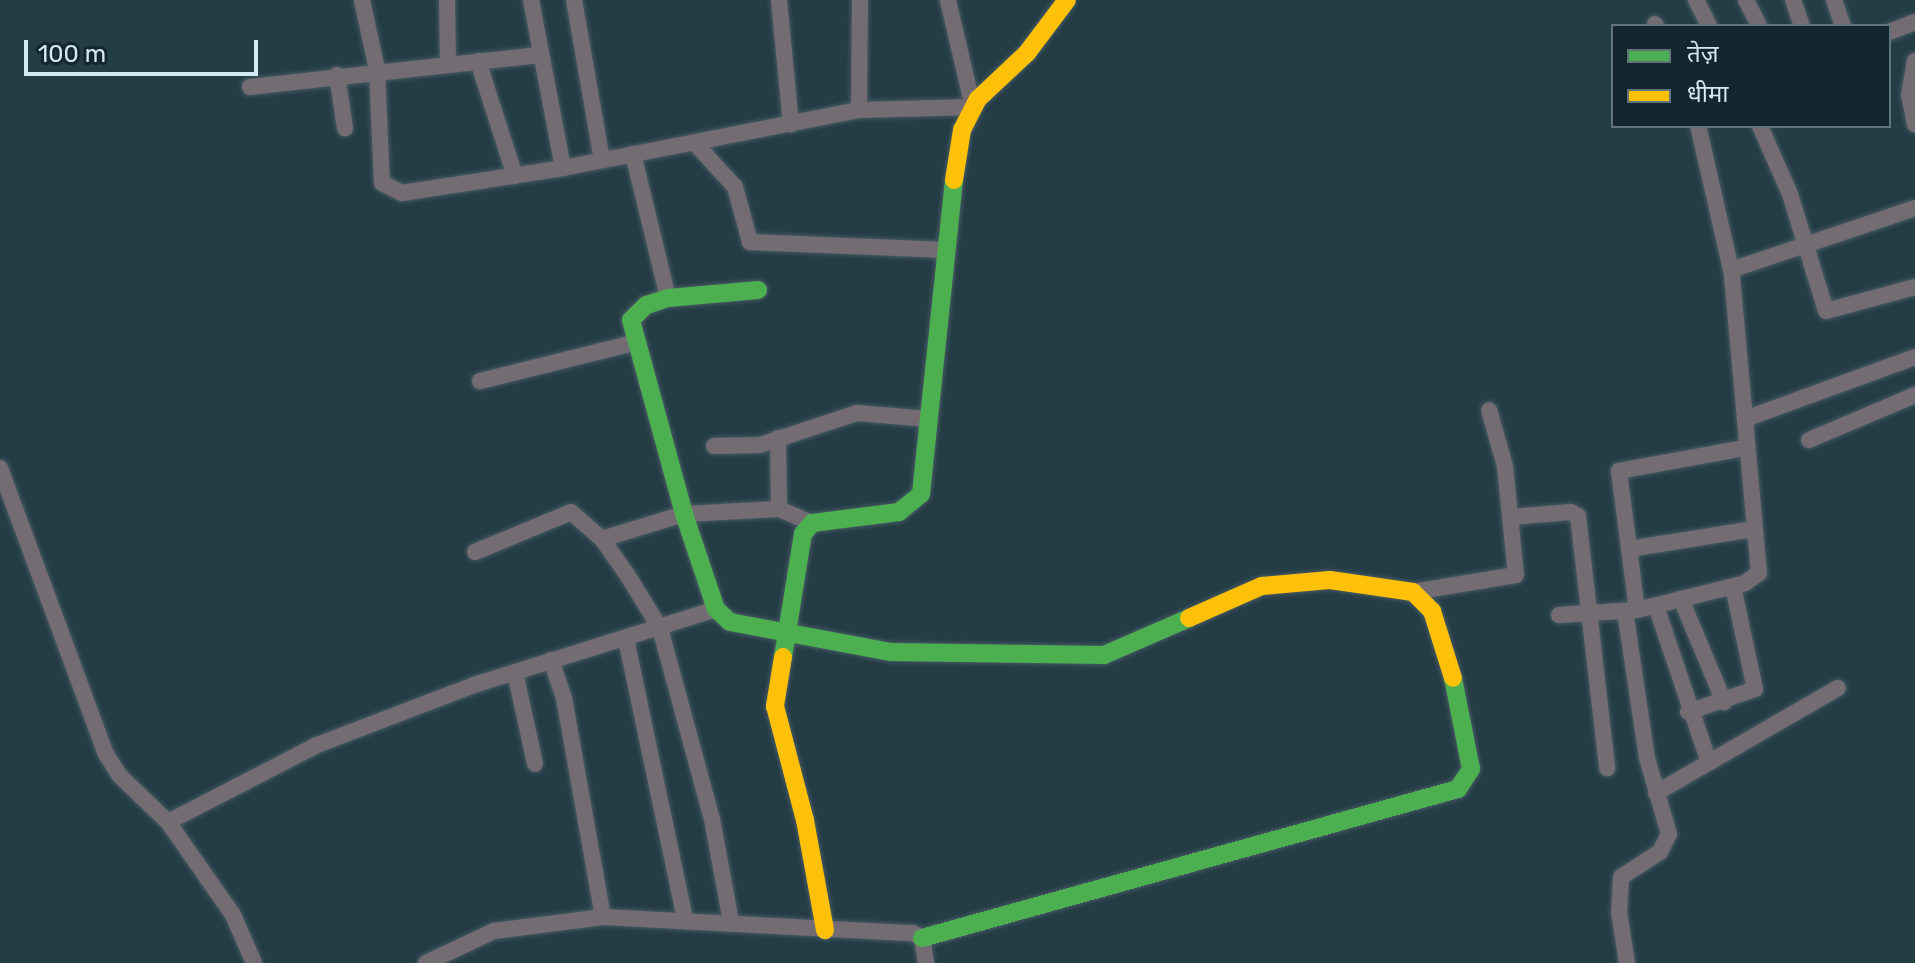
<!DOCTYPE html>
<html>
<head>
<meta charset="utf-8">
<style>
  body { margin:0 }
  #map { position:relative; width:1915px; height:963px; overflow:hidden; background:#243c46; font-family:Rubik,"Noto Sans Devanagari",sans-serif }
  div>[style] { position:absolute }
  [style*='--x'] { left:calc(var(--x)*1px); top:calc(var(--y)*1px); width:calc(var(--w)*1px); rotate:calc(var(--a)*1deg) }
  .roads { filter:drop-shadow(0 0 2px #465a62) drop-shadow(0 0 2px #465a62) }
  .street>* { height:16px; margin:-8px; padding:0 8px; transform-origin:8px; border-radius:8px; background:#746c73 }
  .fast>* { height:18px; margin:-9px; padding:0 9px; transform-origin:9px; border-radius:9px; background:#4caf50 }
  .slow>* { height:18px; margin:-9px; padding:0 9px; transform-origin:9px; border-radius:9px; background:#ffc107 }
  span { translate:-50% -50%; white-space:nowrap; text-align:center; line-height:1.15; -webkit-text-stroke:8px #14262e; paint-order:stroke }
  .legend { position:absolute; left:1611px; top:24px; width:280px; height:104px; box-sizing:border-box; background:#14262e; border:2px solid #60747c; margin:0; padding:10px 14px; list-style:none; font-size:24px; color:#d2e8f2 }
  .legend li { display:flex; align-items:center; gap:16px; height:40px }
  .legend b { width:40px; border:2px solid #60747c }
  .scale { position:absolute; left:24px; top:40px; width:234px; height:36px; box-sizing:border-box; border:4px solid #d2e8f2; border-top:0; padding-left:10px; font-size:24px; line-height:28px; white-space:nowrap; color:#d2e8f2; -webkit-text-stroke:6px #14262e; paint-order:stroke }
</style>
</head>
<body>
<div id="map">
  <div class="roads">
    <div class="street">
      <div style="--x:362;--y:0;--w:72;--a:77.9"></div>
      <div style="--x:377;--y:70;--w:113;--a:87.5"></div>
      <div style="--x:382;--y:183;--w:22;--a:27"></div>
      <div style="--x:402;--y:193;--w:163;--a:-8.8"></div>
      <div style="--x:563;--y:168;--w:302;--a:-11.1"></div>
      <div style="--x:859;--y:110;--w:114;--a:-1.5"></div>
      <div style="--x:973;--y:107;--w:110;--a:-103.2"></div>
      <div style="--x:447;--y:0;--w:64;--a:89.1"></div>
      <div style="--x:531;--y:0;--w:171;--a:79.2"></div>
      <div style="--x:574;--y:0;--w:162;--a:80.1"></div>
      <div style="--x:779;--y:0;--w:125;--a:84.5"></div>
      <div style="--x:1696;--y:0;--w:29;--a:63"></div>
      <div style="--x:1746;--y:0;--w:29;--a:63"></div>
      <div style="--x:1793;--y:0;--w:28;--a:71"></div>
      <div style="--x:1834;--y:0;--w:28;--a:71"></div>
      <div style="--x:1655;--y:24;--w:2;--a:63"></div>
      <div style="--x:1889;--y:32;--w:28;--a:-21"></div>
      <div style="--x:478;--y:61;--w:121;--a:72.2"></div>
      <div style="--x:1915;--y:61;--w:34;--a:100"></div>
      <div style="--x:1909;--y:94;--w:31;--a:79"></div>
      <div style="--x:337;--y:75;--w:54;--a:81.4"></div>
      <div style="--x:250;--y:87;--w:290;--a:-6.3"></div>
      <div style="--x:859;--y:110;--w:110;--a:-89.5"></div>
      <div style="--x:1760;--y:126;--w:74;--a:66.2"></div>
      <div style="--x:1790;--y:194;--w:122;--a:72.9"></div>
      <div style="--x:1826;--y:311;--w:92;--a:-15.1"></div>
      <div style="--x:694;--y:142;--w:61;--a:47.7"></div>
      <div style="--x:735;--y:187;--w:57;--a:74.7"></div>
      <div style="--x:750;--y:242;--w:195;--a:2.3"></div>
      <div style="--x:633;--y:154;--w:148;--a:76.3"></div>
      <div style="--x:1731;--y:270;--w:194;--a:-18.6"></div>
      <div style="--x:480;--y:381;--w:159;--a:-13.9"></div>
      <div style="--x:1745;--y:419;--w:181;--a:-20"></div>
      <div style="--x:778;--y:438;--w:71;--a:89.2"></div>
      <div style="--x:1809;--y:440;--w:115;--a:-23"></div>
      <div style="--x:714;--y:446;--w:46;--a:-1.2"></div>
      <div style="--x:760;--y:445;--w:102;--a:-18.3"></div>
      <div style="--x:857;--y:413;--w:72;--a:4.8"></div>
      <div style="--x:0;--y:468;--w:305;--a:69.7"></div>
      <div style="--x:106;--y:754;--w:26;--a:58"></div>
      <div style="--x:120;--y:776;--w:66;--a:43.8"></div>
      <div style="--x:168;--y:822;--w:113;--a:55"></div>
      <div style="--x:233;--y:915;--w:52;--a:66.4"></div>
      <div style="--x:1510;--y:517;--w:61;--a:-4.7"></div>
      <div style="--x:1571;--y:512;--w:8;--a:30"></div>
      <div style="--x:1578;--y:516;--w:254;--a:83.4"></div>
      <div style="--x:602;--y:539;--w:86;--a:-17"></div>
      <div style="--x:684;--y:514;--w:95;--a:-3"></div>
      <div style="--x:779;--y:509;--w:36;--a:23"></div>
      <div style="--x:1629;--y:549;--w:127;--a:-9.1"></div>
      <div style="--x:475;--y:552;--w:104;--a:-22.6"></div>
      <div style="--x:571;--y:512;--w:41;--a:41.1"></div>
      <div style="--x:602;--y:539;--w:45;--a:54.9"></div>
      <div style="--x:628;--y:576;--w:61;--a:58.4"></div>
      <div style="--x:660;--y:628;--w:198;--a:74.8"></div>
      <div style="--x:712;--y:819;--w:105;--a:79.5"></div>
      <div style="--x:1413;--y:592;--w:104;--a:-9.4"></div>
      <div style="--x:1516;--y:575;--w:110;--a:-95.8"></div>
      <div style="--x:1505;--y:466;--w:58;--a:-105.9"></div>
      <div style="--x:1681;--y:599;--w:112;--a:67.3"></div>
      <div style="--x:1656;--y:606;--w:163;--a:71.3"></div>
      <div style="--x:1637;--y:610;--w:140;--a:-97.4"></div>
      <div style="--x:1619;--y:471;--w:127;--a:-10.4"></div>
      <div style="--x:1625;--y:611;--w:149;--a:81.5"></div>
      <div style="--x:1647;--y:758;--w:79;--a:73.9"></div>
      <div style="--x:1669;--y:834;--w:20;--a:117"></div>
      <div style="--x:1660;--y:852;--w:46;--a:147.3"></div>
      <div style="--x:1621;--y:877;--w:35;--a:93"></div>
      <div style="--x:1619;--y:912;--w:52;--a:81.1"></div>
      <div style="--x:1559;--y:615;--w:78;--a:-3.7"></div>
      <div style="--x:1637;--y:610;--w:111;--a:-14"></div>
      <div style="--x:1745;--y:583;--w:17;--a:-36"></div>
      <div style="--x:1759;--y:573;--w:300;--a:-95.2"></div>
      <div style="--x:1732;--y:274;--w:152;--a:-102.9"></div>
      <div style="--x:626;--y:639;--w:285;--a:78.1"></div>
      <div style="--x:551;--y:660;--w:40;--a:71.1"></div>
      <div style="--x:564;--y:698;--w:222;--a:79.9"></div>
      <div style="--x:515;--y:672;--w:94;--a:77.7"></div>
      <div style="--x:1688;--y:712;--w:71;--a:-18.9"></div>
      <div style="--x:1755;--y:689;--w:105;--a:-102.1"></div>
      <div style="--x:1656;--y:793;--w:210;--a:-30"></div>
      <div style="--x:168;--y:822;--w:168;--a:-27.3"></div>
      <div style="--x:317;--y:745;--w:171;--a:-20.9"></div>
      <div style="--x:477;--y:684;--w:250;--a:-17.4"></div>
      <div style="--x:426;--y:963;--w:75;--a:-25.2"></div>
      <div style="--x:494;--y:931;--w:110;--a:-7.3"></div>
      <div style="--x:603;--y:917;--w:310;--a:3"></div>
      <div style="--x:913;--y:933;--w:10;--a:29"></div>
      <div style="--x:922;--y:938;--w:25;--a:81"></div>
    </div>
    <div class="fast">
      <div style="--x:758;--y:290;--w:90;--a:174.9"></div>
      <div style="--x:668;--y:298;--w:23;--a:162"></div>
      <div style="--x:646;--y:305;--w:21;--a:135"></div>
      <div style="--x:631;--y:320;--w:201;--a:74.7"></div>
      <div style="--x:684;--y:514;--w:100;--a:71.4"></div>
      <div style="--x:716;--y:609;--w:19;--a:43"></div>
      <div style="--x:730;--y:622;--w:164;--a:10.6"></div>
      <div style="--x:891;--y:652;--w:213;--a:0.8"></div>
      <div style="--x:1104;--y:655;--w:93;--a:-23.5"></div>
      <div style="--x:783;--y:657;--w:125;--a:-80.8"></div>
      <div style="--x:803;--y:534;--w:14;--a:-51"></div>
      <div style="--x:812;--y:523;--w:88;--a:-7.2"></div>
      <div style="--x:899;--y:512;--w:28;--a:-39"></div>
      <div style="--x:921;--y:494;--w:316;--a:-84"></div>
      <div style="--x:922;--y:938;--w:556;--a:-15.54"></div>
      <div style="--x:1458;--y:789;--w:24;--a:-57"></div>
      <div style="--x:1471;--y:769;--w:93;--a:-101.2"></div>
    </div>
    <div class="slow">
      <div style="--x:954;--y:180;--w:51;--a:-80.9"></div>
      <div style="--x:962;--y:130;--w:35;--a:-63"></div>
      <div style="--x:978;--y:99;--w:67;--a:-43.2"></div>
      <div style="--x:1027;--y:53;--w:66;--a:-53"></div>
      <div style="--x:1189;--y:618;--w:80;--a:-23.7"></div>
      <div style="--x:1262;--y:586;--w:68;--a:-5"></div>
      <div style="--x:1330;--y:580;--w:84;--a:8.2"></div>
      <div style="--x:1413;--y:592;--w:27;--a:45"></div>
      <div style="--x:1432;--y:611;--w:70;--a:72.6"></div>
      <div style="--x:783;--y:657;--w:50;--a:99.3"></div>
      <div style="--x:775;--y:706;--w:118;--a:75.3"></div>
      <div style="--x:805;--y:820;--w:112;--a:79.7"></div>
    </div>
  </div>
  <ul class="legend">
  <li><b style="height:10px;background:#4caf50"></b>तेज़</li>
  <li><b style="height:10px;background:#ffc107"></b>धीमा</li>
  </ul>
  <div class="scale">100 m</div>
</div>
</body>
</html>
